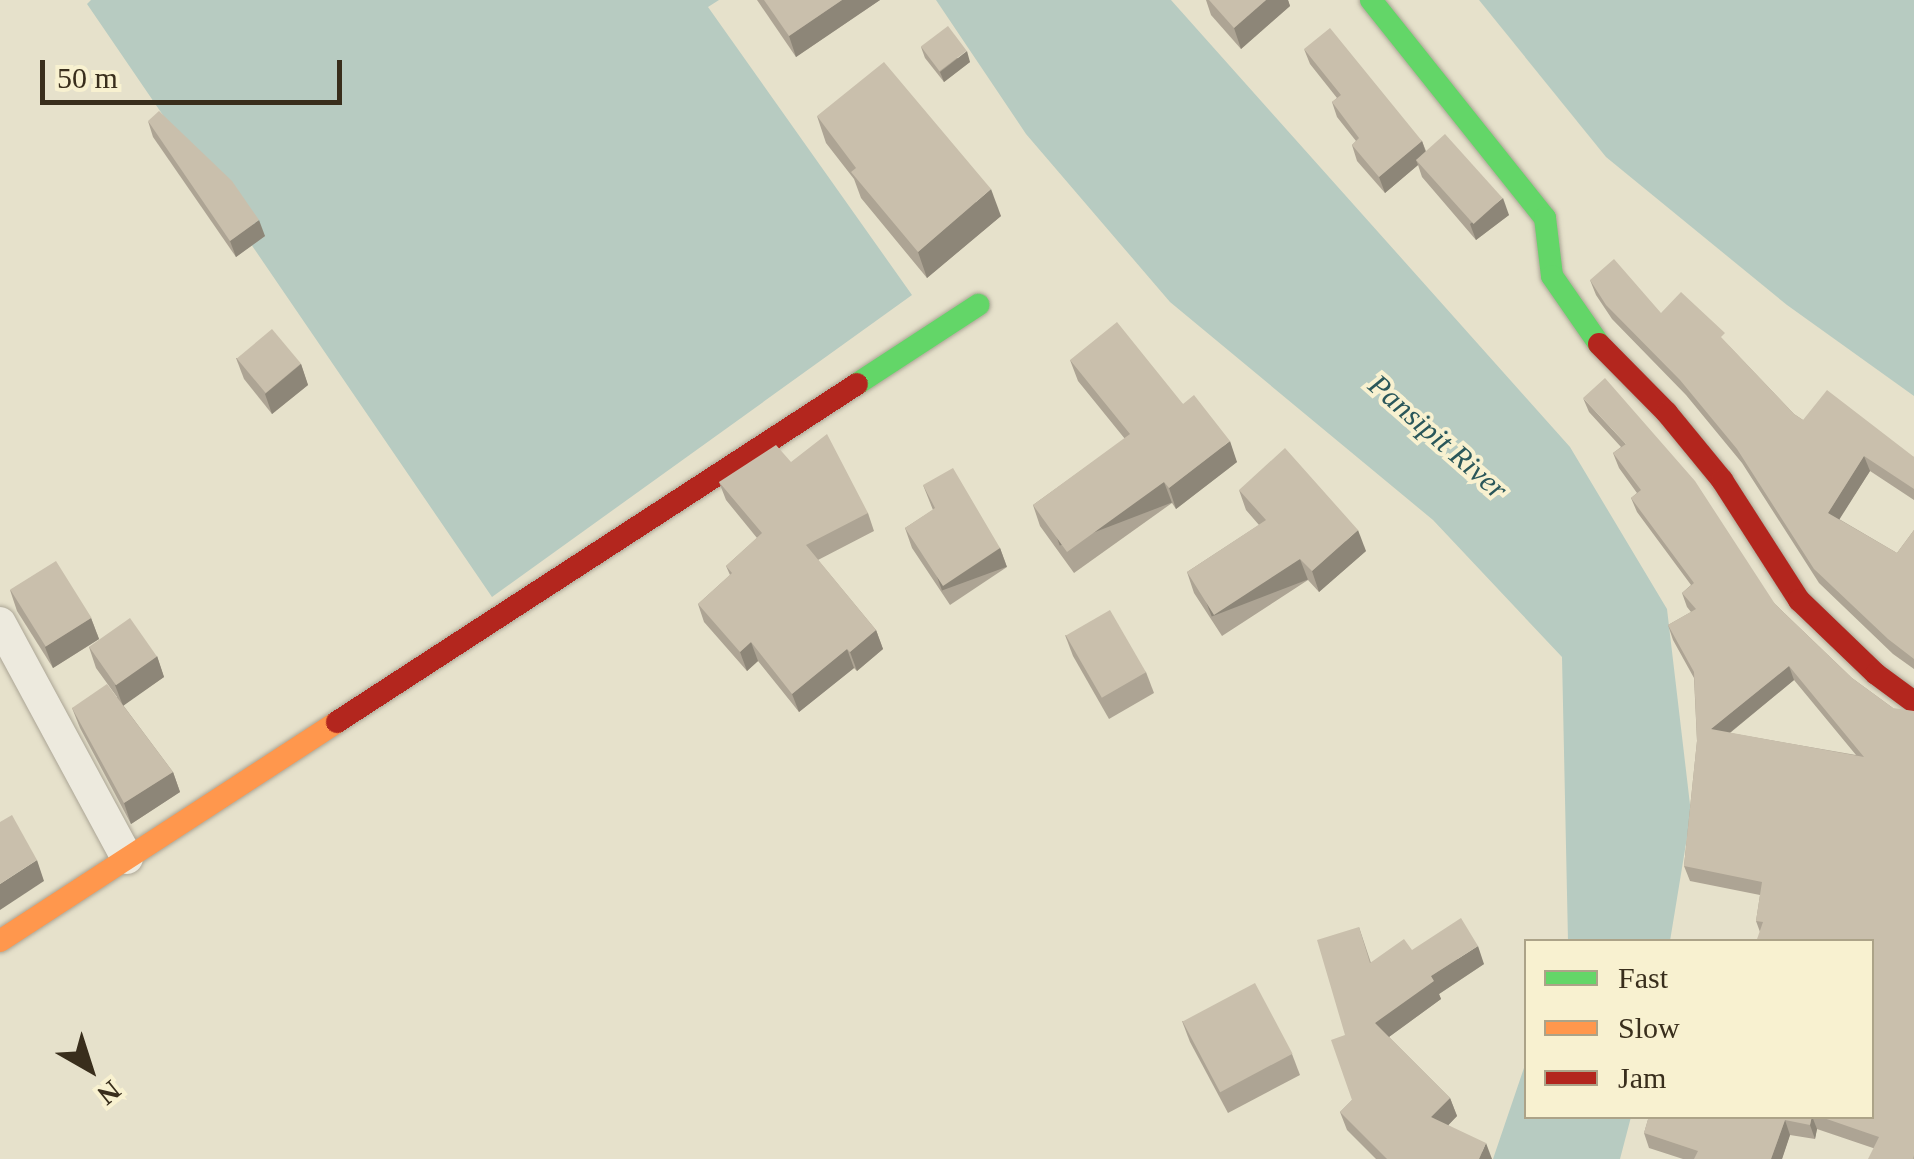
<!DOCTYPE html>
<html>
<head>
<meta charset="utf-8">
<style>
  body { margin:0 }
  #map { position:relative; width:1914px; height:1159px; overflow:hidden; background:#e6e1cb; font-family:Georgia,serif }
  div>[style] { position:absolute }
  [style*='--x'] { left:calc(var(--x)*1px); top:calc(var(--y)*1px); width:calc(var(--w)*1px); rotate:calc(var(--a)*1deg) }
  .water>* { inset:0; background:#b7cbc1 }
  .roads { filter:drop-shadow(0 0 2px #aba595) drop-shadow(0 0 2px #aba595) }
  .street>* { height:32px; margin:-16px; padding:0 16px; transform-origin:16px; border-radius:16px; background:#edeade }
  .fast>* { height:22px; margin:-11px; padding:0 11px; transform-origin:11px; border-radius:11px; background:#63d668 }
  .slow>* { height:22px; margin:-11px; padding:0 11px; transform-origin:11px; border-radius:11px; background:#ff974d }
  .jam>* { height:22px; margin:-11px; padding:0 11px; transform-origin:11px; border-radius:11px; background:#b3261e }
  .wall>* { inset:0; background:#ada494 }
  .shaded-wall>* { inset:0; background:#8d8678; transform-origin:0 0 }
  .building>* { inset:0; background:#c9bfac; transform-origin:0 0 }
  span { translate:-50% -50%; white-space:nowrap; text-align:center; line-height:1.15; -webkit-text-stroke:8px #f8f1d0; paint-order:stroke }
  .water-label { font-size:30px; color:#2a575a; font-style:italic }
  .legend { position:absolute; left:1524px; top:939px; width:350px; height:180px; box-sizing:border-box; background:#f8f1d0; border:2px solid #aca388; margin:0; padding:12px 18px; list-style:none; font-size:30px; color:#392e1c }
  .legend li { display:flex; align-items:center; gap:20px; height:50px }
  .legend b { width:50px; border:2px solid #aca388 }
  .north { position:absolute; left:40px; top:1019px; width:100px; height:100px; -webkit-text-stroke:8px #f8f1d0; paint-order:stroke; rotate:141deg; font-size:28px; font-weight:700; line-height:40px; text-align:center; color:#392e1c }
  .north::after { content:''; display:block; margin:auto; width:35px; height:45px; background:#392e1c; clip-path:polygon(50% 0,100% 100%,50% 72%,0 100%) }
  .scale { position:absolute; left:40px; top:60px; width:302px; height:45px; box-sizing:border-box; border:5px solid #392e1c; border-top:0; padding-left:12px; font-size:30px; line-height:35px; white-space:nowrap; color:#392e1c; -webkit-text-stroke:8px #f8f1d0; paint-order:stroke }
</style>
</head>
<body>
<div id="map">
  <div class="water">
    <div style="clip-path:polygon(91px 0,719px 0,708px 7px,912px 295px,492px 597px,87px 4px)"></div>
    <div style="clip-path:polygon(936px 0,1171px 0,1570px 447px,1667px 609px,1691px 813px,1670px 941px,1568px 941px,1562px 657px,1433px 520px,1170px 302px,1026px 134px)"></div>
    <div style="clip-path:polygon(1479px 0,1914px 0,1914px 396px,1787px 305px,1606px 157px)"></div>
    <div style="clip-path:polygon(1526px 1062px,1526px 1116px,1631px 1117px,1620px 1159px,1493px 1159px)"></div>
  </div>
  <div class="roads">
    <div class="street">
      <div style="--x:0;--y:623;--w:267;--a:61.6"></div>
    </div>
    <div class="fast">
      <div style="--x:1371;--y:0;--w:279;--a:51.4"></div>
      <div style="--x:1545;--y:218;--w:58;--a:83.1"></div>
      <div style="--x:1552;--y:276;--w:83;--a:55.3"></div>
      <div style="--x:857;--y:384;--w:145;--a:-33.1"></div>
    </div>
    <div class="slow">
      <div style="--x:0;--y:941;--w:402;--a:-33"></div>
    </div>
    <div class="jam">
      <div style="--x:1599;--y:344;--w:97;--a:45.4"></div>
      <div style="--x:1667;--y:413;--w:87;--a:50.6"></div>
      <div style="--x:1722;--y:480;--w:143;--a:57.3"></div>
      <div style="--x:1799;--y:600;--w:107;--a:43.9"></div>
      <div style="--x:1876;--y:674;--w:47;--a:36.4"></div>
      <div style="--x:337;--y:722;--w:620;--a:-33.02"></div>
    </div>
  </div>
  <div class="wall">
    <div style="clip-path:polygon(757px 0,880px 0,796px 57px)"></div>
    <div style="clip-path:polygon(1206px 0,1288px 0,1290px 6px,1241px 49px,1211px 15px)"></div>
    <div style="clip-path:polygon(921px 47px,970px 62px,944px 82px,925px 58px)"></div>
    <div style="clip-path:polygon(1304px 49px,1422px 141px,1426px 151px,1509px 215px,1476px 240px,1422px 177px,1418px 165px,1385px 193px,1357px 161px,1352px 145px,1356px 141px,1337px 117px,1332px 102px,1337px 98px,1310px 64px)"></div>
    <div style="clip-path:polygon(817px 116px,1001px 216px,927px 278px,861px 198px,854px 179px,826px 143px)"></div>
    <div style="clip-path:polygon(148px 121px,265px 236px,236px 257px,153px 137px)"></div>
    <div style="clip-path:polygon(1590px 280px,1729px 346px,1794px 414px,1803px 420px,1914px 457px,1914px 500px,1870px 471px,1839px 519px,1897px 553px,1914px 530px,1914px 669px,1893px 654px,1819px 583px,1742px 463px,1686px 395px,1612px 319px,1596px 295px)"></div>
    <div style="clip-path:polygon(236px 358px,301px 364px,308px 385px,272px 414px,244px 379px)"></div>
    <div style="clip-path:polygon(1070px 360px,1183px 404px,1237px 462px,1176px 509px,1172px 503px,1074px 573px,1040px 526px,1033px 505px,1125px 439px,1078px 381px)"></div>
    <div style="clip-path:polygon(evenodd,1583px 398px,1775px 604px,1852px 678px,1893px 708px,1914px 1159px,1873px 1148px,1817px 1129px,1815px 1139px,1790px 1135px,1782px 1159px,1683px 1159px,1649px 1148px,1644px 1133px,1649px 1116px,1872px 1116px,1760px 932px,1756px 921px,1760px 895px,1690px 881px,1684px 866px,1697px 741px,1694px 678px,1673px 640px,1668px 625px,1691px 612px,1687px 607px,1682px 593px,1691px 585px,1637px 512px,1631px 498px,1637px 493px,1619px 468px,1613px 453px,1621px 447px,1589px 412px,1583px 398px,1794px 680px,1856px 755px,1730px 733px,1794px 680px)"></div>
    <div style="clip-path:polygon(791px 462px,868px 513px,874px 531px,818px 560px,876px 630px,883px 649px,857px 671px,854px 668px,799px 712px,758px 661px,747px 671px,704px 622px,698px 604px,730px 575px,726px 566px,757px 538px,726px 500px,719px 482px)"></div>
    <div style="clip-path:polygon(923px 485px,1000px 548px,1007px 567px,950px 605px,912px 548px,905px 528px,933px 510px)"></div>
    <div style="clip-path:polygon(1239px 490px,1366px 551px,1319px 592px,1308px 580px,1222px 636px,1194px 593px,1187px 572px,1259px 525px,1246px 510px)"></div>
    <div style="clip-path:polygon(10px 590px,91px 618px,99px 639px,53px 668px,17px 611px)"></div>
    <div style="clip-path:polygon(1065px 635px,1146px 672px,1154px 693px,1109px 719px,1073px 656px)"></div>
    <div style="clip-path:polygon(89px 647px,157px 656px,164px 677px,123px 705px,173px 772px,180px 792px,131px 824px,80px 728px,72px 708px,117px 697px,96px 668px)"></div>
    <div style="clip-path:polygon(1359px 927px,1371px 963px,1412px 950px,1484px 964px,1439px 994px,1441px 999px,1389px 1037px,1450px 1098px,1457px 1116px,1448px 1125px,1492px 1159px,1376px 1159px,1347px 1130px,1340px 1112px,1352px 1100px)"></div>
    <div style="clip-path:polygon(1182px 1021px,1292px 1054px,1300px 1075px,1228px 1113px,1190px 1042px)"></div>
  </div>
  <div class="shaded-wall">
    <div style="clip-path:polygon(842px 0,880px 0,796px 57px,789px 36px)"></div>
    <div style="clip-path:polygon(1266px 0,1288px 0,1290px 6px,1241px 49px,1234px 28px)"></div>
    <div style="clip-path:polygon(967px 51px,970px 62px,944px 82px,940px 72px)"></div>
    <div style="clip-path:polygon(1422px 141px,1427px 156px,1416px 160px,1418px 165px,1385px 193px,1379px 177px)"></div>
    <div style="clip-path:polygon(991px 189px,1001px 216px,927px 278px,918px 252px)"></div>
    <div style="clip-path:polygon(1503px 198px,1509px 215px,1476px 240px,1470px 224px)"></div>
    <div style="clip-path:polygon(259px 220px,265px 236px,236px 257px,230px 241px)"></div>
    <div style="clip-path:polygon(301px 364px,308px 385px,272px 414px,265px 394px)"></div>
    <div style="clip-path:polygon(1230px 441px,1237px 462px,1176px 509px,1169px 488px)"></div>
    <div style="clip-path:polygon(1864px 456px,1870px 471px,1834px 528px,1828px 513px)"></div>
    <div style="left:1164px;top:482px;width:22px;height:120px;rotate:69deg"></div>
    <div style="clip-path:polygon(1358px 530px,1366px 551px,1319px 592px,1312px 571px)"></div>
    <div style="left:1000px;top:548px;width:20px;height:69px;rotate:70deg"></div>
    <div style="left:1300px;top:559px;width:22px;height:103px;rotate:69deg"></div>
    <div style="clip-path:polygon(91px 618px,99px 639px,53px 668px,45px 647px)"></div>
    <div style="clip-path:polygon(876px 630px,883px 649px,857px 671px,850px 652px)"></div>
    <div style="clip-path:polygon(751px 642px,758px 661px,747px 671px,740px 652px)"></div>
    <div style="clip-path:polygon(847px 649px,854px 668px,799px 712px,792px 694px)"></div>
    <div style="clip-path:polygon(157px 656px,164px 677px,123px 706px,115px 685px)"></div>
    <div style="clip-path:polygon(1789px 666px,1794px 680px,1716px 744px,1711px 729px)"></div>
    <div style="clip-path:polygon(173px 772px,180px 792px,131px 824px,124px 803px)"></div>
    <div style="clip-path:polygon(37px 860px,44px 881px,0 910px,0 884px)"></div>
    <div style="clip-path:polygon(1478px 946px,1484px 964px,1439px 994px,1441px 999px,1382px 1042px,1375px 1023px,1431px 976px)"></div>
    <div style="clip-path:polygon(1450px 1098px,1457px 1116px,1438px 1136px,1431px 1117px)"></div>
    <div style="clip-path:polygon(1812px 1116px,1817px 1129px,1815px 1139px,1810px 1125px)"></div>
    <div style="clip-path:polygon(1785px 1120px,1790px 1135px,1782px 1159px,1771px 1159px)"></div>
    <div style="clip-path:polygon(1486px 1143px,1492px 1159px,1479px 1159px)"></div>
  </div>
  <div class="building">
    <div style="clip-path:polygon(764px 0,842px 0,789px 36px)"></div>
    <div style="clip-path:polygon(1209px 0,1266px 0,1234px 28px)"></div>
    <div style="left:948px;top:26px;width:31px;height:34px;rotate:53deg"></div>
    <div style="clip-path:polygon(1330px 28px,1422px 141px,1379px 177px,1352px 145px,1359px 138px,1332px 102px,1341px 95px,1304px 49px)"></div>
    <div style="clip-path:polygon(884px 62px,991px 189px,918px 252px,851px 172px,856px 168px,817px 116px)"></div>
    <div style="clip-path:polygon(159px 111px,232px 181px,259px 220px,230px 241px,148px 121px)"></div>
    <div style="left:1445px;top:134px;width:86px;height:39px;rotate:48deg"></div>
    <div style="clip-path:polygon(1614px 259px,1661px 313px,1681px 292px,1725px 333px,1721px 337px,1794px 414px,1803px 420px,1827px 390px,1914px 457px,1914px 489px,1864px 456px,1828px 513px,1897px 553px,1914px 530px,1914px 659px,1888px 639px,1814px 569px,1737px 449px,1680px 380px,1606px 305px,1590px 280px)"></div>
    <div style="clip-path:polygon(1117px 322px,1183px 404px,1194px 395px,1230px 441px,1169px 488px,1164px 482px,1067px 552px,1033px 505px,1130px 434px,1070px 360px)"></div>
    <div style="left:272px;top:329px;width:45px;height:46px;rotate:50deg"></div>
    <div style="clip-path:polygon(evenodd,1605px 378px,1695px 481px,1775px 604px,1852px 678px,1893px 708px,1914px 711px,1914px 1155px,1913px 1159px,1868px 1159px,1879px 1137px,1818px 1116px,1872px 1116px,1872px 942px,1756px 942px,1763px 922px,1756px 921px,1762px 882px,1684px 866px,1697px 741px,1694px 672px,1668px 625px,1696px 609px,1682px 593px,1694px 583px,1631px 498px,1641px 490px,1613px 453px,1626px 444px,1583px 398px,1605px 378px,1789px 666px,1864px 757px,1711px 729px,1789px 666px)"></div>
    <div style="clip-path:polygon(827px 434px,868px 513px,806px 545px,876px 630px,850px 652px,847px 649px,792px 694px,751px 642px,740px 652px,698px 604px,732px 573px,726px 566px,762px 533px,719px 482px,776px 445px,791px 462px)"></div>
    <div style="clip-path:polygon(1285px 448px,1358px 530px,1312px 571px,1300px 559px,1214px 615px,1187px 572px,1266px 520px,1239px 490px)"></div>
    <div style="clip-path:polygon(953px 468px,1000px 548px,943px 586px,905px 528px,935px 508px,923px 485px)"></div>
    <div style="left:56px;top:561px;width:67px;height:54px;rotate:58deg"></div>
    <div style="left:1110px;top:610px;width:72px;height:51px;rotate:60deg"></div>
    <div style="left:130px;top:618px;width:47px;height:50px;rotate:55deg"></div>
    <div style="clip-path:polygon(107px 684px,173px 772px,124px 803px,72px 708px)"></div>
    <div style="clip-path:polygon(12px 815px,37px 860px,0 884px,0 822px)"></div>
    <div style="clip-path:polygon(1461px 918px,1478px 946px,1431px 976px,1434px 981px,1375px 1023px,1450px 1098px,1431px 1117px,1486px 1143px,1479px 1159px,1387px 1159px,1340px 1112px,1352px 1100px,1331px 1040px,1345px 1035px,1317px 940px,1359px 927px,1370px 963px,1404px 939px,1412px 950px)"></div>
    <div style="left:1255px;top:983px;width:80px;height:82px;rotate:62deg"></div>
    <div style="clip-path:polygon(1649px 1116px,1812px 1116px,1810px 1125px,1785px 1120px,1771px 1159px,1694px 1159px,1698px 1151px,1644px 1133px)"></div>
  </div>
  <div class="water-label">
    <span style="left:1438px;top:437px;rotate:41deg">Pansipit River</span>
  </div>
  <ul class="legend">
  <li><b style="height:12px;background:#63d668"></b>Fast</li>
  <li><b style="height:12px;background:#ff974d"></b>Slow</li>
  <li><b style="height:12px;background:#b3261e"></b>Jam</li>
  </ul>
  <div class="north">N</div>
  <div class="scale">50 m</div>
</div>
</body>
</html>
